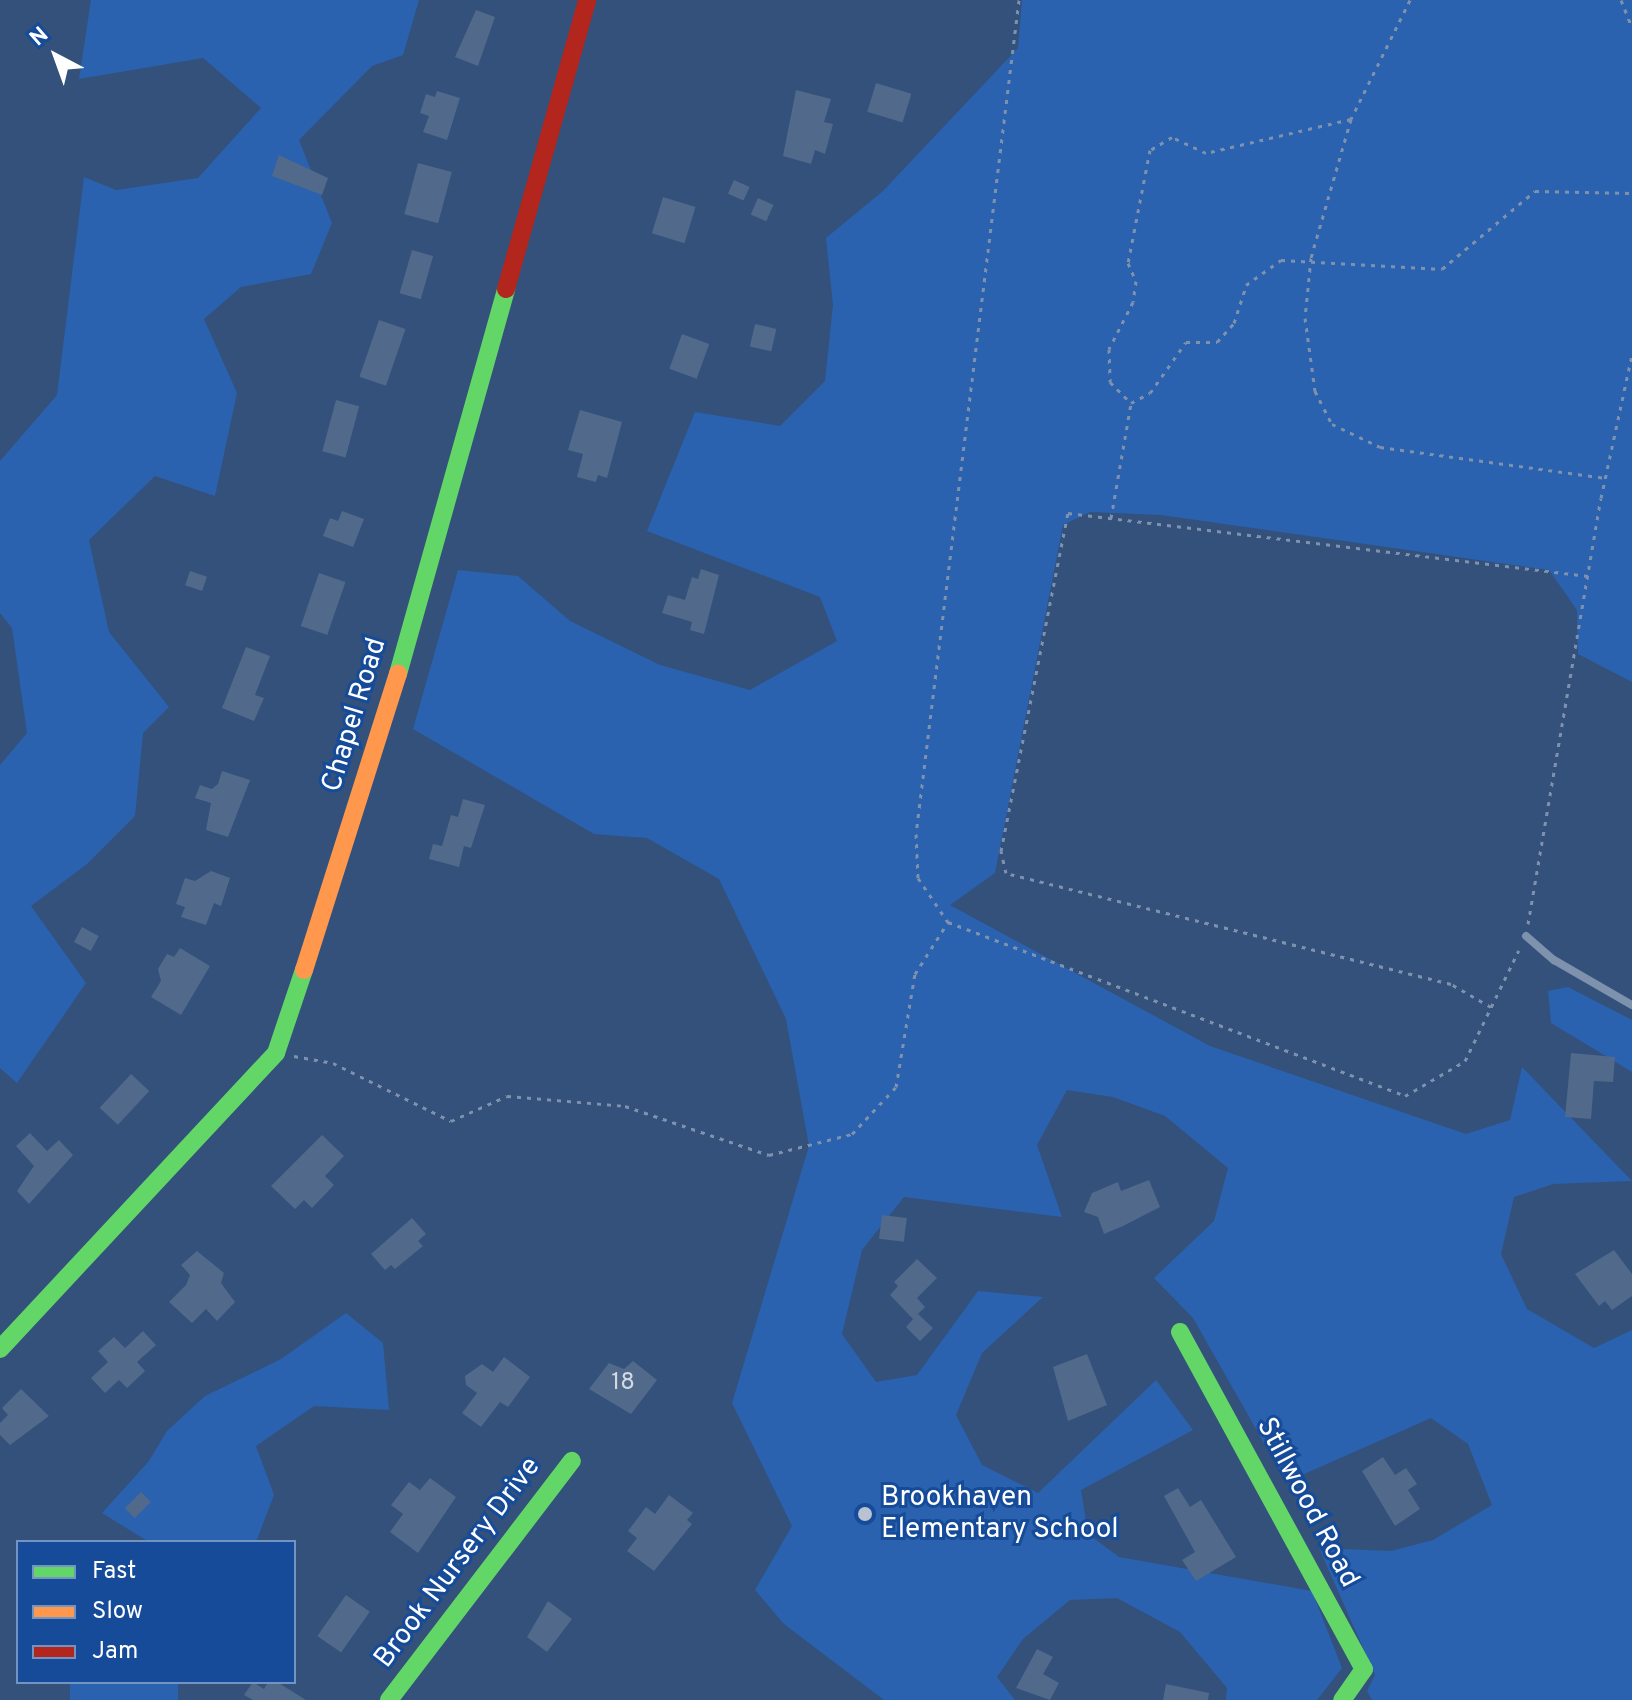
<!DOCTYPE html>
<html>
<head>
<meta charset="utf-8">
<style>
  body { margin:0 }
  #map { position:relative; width:1632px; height:1700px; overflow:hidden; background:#33517b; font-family:Overpass,sans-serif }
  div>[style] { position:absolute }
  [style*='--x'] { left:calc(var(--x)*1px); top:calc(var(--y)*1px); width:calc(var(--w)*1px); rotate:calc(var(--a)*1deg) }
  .green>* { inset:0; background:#2a62af; transform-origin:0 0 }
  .building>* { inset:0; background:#51698a; transform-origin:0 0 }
  .path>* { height:3px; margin-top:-1.5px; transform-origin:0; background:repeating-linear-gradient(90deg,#7e92ad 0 4px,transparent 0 10px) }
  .lane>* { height:8px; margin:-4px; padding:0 4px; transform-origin:4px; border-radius:4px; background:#7e92ad }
  .fast>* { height:18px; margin:-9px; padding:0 9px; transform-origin:9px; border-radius:9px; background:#63d668 }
  .slow>* { height:18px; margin:-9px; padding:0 9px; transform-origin:9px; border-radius:9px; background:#ff974d }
  .jam>* { height:18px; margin:-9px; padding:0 9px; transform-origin:9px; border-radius:9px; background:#b3261e }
  .dots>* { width:22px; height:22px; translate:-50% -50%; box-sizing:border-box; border:4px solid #154b99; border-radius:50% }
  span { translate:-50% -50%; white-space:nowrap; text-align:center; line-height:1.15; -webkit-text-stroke:6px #154b99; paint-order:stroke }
  .number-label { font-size:24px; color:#d4dae2 }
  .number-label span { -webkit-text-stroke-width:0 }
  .street-label { font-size:28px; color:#fff }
  .poi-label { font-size:28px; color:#fff }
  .left { translate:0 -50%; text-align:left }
  .legend { position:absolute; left:16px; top:1540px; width:280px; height:144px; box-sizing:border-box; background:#154b99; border:2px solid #7393c2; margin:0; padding:10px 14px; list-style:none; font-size:24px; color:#fff }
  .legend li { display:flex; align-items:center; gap:16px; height:40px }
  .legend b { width:40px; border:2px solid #7393c2 }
  .north { position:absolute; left:16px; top:16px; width:80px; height:80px; -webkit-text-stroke:6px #154b99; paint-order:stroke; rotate:319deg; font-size:22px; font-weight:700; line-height:32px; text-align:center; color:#fff }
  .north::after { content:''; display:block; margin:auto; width:28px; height:36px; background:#fff; clip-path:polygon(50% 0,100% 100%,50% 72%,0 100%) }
</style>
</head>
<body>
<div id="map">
  <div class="green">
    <div style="clip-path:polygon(91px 0,419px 0,403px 55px,372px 66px,299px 140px,332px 223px,311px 274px,241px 287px,204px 319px,237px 393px,215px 496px,155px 476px,89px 540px,109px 632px,169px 707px,143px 733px,135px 816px,87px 864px,31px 906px,86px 983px,17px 1083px,0 1068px,0 765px,27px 733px,12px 628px,0 613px,0 461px,57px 395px,84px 177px,116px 190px,198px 178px,261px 108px,203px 58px,79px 79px)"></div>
    <div style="clip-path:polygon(1022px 0,1632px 0,1632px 682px,1578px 654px,1577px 610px,1549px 570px,1161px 515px,1090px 512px,1063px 525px,995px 873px,950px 905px,1210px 1046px,1466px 1134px,1510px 1120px,1522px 1067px,1632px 1181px,1553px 1184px,1514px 1197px,1501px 1254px,1527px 1309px,1594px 1348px,1632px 1330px,1632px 1700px,1372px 1700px,1367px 1691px,1375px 1675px,1319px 1548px,1391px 1551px,1433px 1540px,1492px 1505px,1468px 1444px,1431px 1418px,1286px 1482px,1193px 1318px,1154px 1278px,1214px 1221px,1228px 1168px,1165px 1116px,1113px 1097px,1067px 1090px,1037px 1145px,1062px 1217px,904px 1197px,862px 1250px,842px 1334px,876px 1382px,917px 1375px,978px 1291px,1043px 1297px,982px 1353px,956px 1415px,982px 1465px,1038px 1493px,1156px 1380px,1193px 1430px,1081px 1490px,1088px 1534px,1119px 1557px,1312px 1591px,1342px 1668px,1317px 1700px,1226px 1700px,1227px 1688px,1180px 1632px,1117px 1598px,1070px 1600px,1023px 1639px,997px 1677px,1015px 1700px,884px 1700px,784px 1624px,755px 1590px,792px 1526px,732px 1403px,809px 1146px,786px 1019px,719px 879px,647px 838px,594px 834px,413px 729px,458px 570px,518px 576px,570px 621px,660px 665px,750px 690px,837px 641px,820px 597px,647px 531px,695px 412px,780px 426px,825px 381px,833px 305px,826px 238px,883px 191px,1018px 48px)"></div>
    <div style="clip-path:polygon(1568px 987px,1632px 1020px,1632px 1072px,1551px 1023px,1548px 991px)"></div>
    <div style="clip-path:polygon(346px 1313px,383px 1343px,389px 1410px,314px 1406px,256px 1446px,274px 1495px,256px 1542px,149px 1542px,102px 1513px,149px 1461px,167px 1431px,205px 1396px,281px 1359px)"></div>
    <div style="left:70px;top:1682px;width:108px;height:19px"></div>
  </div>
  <div class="building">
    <div style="clip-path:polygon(476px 10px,495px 17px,478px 66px,455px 57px)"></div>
    <div style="left:876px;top:83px;width:37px;height:30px;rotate:17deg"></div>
    <div style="clip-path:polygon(796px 90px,831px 99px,824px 122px,833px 124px,825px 154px,815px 150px,811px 164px,783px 156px)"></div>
    <div style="clip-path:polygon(437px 91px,460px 98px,447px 140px,423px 132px,429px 116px,420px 113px,426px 94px,435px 97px)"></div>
    <div style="clip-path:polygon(279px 155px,328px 178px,322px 195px,272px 176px)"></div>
    <div style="left:418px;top:163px;width:35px;height:53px;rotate:15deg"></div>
    <div style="left:734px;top:180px;width:17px;height:15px;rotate:24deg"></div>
    <div style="left:663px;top:197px;width:34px;height:38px;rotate:17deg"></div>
    <div style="left:758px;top:198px;width:17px;height:18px;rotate:24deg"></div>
    <div style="left:412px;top:250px;width:22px;height:45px;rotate:16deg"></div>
    <div style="left:379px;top:320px;width:28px;height:60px;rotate:19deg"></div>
    <div style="left:755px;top:324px;width:22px;height:23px;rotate:13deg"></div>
    <div style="left:682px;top:334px;width:29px;height:37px;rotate:20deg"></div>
    <div style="left:336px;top:400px;width:24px;height:53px;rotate:15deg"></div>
    <div style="clip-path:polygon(580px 410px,622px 422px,607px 478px,598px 475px,596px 482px,577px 477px,583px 454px,568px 450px)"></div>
    <div style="clip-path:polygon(342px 511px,364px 519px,353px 547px,323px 536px,330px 518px,338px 521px)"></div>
    <div style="clip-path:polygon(701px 569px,719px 575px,704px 634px,690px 630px,692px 622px,662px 613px,668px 595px,685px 600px,692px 577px,698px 579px)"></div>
    <div style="left:190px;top:571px;width:18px;height:15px;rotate:19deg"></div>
    <div style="left:319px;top:573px;width:28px;height:56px;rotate:19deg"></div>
    <div style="clip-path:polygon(246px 647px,270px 656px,255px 695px,264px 698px,254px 721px,222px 708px)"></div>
    <div style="clip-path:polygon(222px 771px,250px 780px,228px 837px,206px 830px,211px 803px,195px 798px,200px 785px,212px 789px,218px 784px)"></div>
    <div style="clip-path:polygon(463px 799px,485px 805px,471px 848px,464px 846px,459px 867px,429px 859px,433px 844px,442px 846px,451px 815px,458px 817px)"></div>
    <div style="clip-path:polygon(211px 871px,230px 878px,221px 906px,214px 903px,206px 925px,181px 917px,185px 907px,176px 904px,185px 878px,195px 881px)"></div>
    <div style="left:82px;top:927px;width:19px;height:17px;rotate:28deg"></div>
    <div style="clip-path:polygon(180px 948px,210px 966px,181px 1015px,151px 997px,161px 981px,158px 969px,167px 954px,174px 957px)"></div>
    <div style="clip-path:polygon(1571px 1053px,1615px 1057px,1613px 1082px,1594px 1081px,1591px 1119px,1565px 1117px)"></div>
    <div style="left:131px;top:1074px;width:25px;height:46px;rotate:43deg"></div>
    <div style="clip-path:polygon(30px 1133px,47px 1151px,59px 1140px,73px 1155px,29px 1204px,17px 1191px,34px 1166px,16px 1146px)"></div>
    <div style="clip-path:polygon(322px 1135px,344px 1156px,325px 1176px,334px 1185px,312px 1208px,304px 1200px,295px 1209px,271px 1186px)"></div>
    <div style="clip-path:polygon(1149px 1180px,1160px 1207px,1123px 1226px,1104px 1234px,1098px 1217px,1084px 1212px,1092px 1193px,1118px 1182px,1121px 1191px)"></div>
    <div style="left:882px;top:1215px;width:25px;height:24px;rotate:7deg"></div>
    <div style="clip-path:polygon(412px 1218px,426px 1234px,418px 1241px,423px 1246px,395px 1269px,391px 1265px,385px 1270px,371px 1254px)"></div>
    <div style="clip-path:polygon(1614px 1250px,1632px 1274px,1632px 1296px,1612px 1310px,1605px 1301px,1599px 1306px,1575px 1274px)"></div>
    <div style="clip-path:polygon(197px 1251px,224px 1273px,221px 1283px,235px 1302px,217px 1321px,206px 1309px,192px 1323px,169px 1302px,186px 1285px,190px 1275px,181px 1265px)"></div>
    <div style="clip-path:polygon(917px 1259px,937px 1278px,917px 1298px,925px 1307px,918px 1314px,933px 1328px,920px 1341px,906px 1327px,913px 1319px,890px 1295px,898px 1286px,894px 1282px)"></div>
    <div style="clip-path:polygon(143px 1331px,156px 1345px,137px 1362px,145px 1371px,127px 1388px,119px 1380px,105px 1393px,91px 1378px,108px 1362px,98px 1351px,114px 1337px,125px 1348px)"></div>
    <div style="clip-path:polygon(1087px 1354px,1107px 1405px,1068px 1421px,1053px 1367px)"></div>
    <div style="clip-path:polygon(504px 1357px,530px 1377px,508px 1407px,500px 1402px,481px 1427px,462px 1413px,477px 1393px,466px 1385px,465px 1376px,482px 1364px,493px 1372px)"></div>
    <div style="clip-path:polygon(633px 1361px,657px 1380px,631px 1414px,589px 1389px,609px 1363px,624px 1369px)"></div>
    <div style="clip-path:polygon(21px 1389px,49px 1416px,10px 1445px,0 1435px,0 1423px,8px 1415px,2px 1408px)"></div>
    <div style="clip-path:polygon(1383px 1457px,1395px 1475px,1406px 1468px,1417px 1484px,1408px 1490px,1420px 1509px,1395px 1526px,1362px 1471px)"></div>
    <div style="clip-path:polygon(430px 1478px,456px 1497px,418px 1553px,390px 1532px,403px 1514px,391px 1505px,409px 1482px,420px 1490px)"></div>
    <div style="clip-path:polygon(1178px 1488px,1190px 1507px,1201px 1500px,1236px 1557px,1196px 1581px,1182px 1560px,1195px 1552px,1164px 1496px)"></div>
    <div style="left:141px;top:1492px;width:14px;height:23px;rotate:45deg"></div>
    <div style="clip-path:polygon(669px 1495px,693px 1513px,687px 1520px,692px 1524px,654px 1571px,627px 1551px,637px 1538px,628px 1531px,646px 1507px,655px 1514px)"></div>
    <div style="left:346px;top:1595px;width:29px;height:50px;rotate:35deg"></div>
    <div style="clip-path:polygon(548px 1601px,572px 1619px,547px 1652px,527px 1637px)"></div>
    <div style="clip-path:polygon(1037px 1649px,1053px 1657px,1043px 1674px,1059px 1683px,1050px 1700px,1016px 1688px)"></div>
    <div style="clip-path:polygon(253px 1682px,264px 1689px,268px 1682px,277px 1682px,306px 1700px,253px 1700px,244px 1695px)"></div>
    <div style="clip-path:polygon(1166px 1684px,1209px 1693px,1208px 1700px,1163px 1700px)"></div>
  </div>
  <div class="path">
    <div style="--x:1019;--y:0;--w:840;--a:97.04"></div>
    <div style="--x:916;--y:834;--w:44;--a:87.4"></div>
    <div style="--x:918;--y:878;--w:53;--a:55.7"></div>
    <div style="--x:948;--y:922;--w:489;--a:20.8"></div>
    <div style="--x:1405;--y:1096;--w:69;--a:-30.3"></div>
    <div style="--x:1465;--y:1061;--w:123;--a:-64.1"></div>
    <div style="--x:1410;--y:0;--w:133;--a:116.4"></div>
    <div style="--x:1351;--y:119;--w:145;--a:106.1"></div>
    <div style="--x:1311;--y:258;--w:60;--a:95.7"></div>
    <div style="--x:1305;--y:318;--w:74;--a:82.2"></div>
    <div style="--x:1315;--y:391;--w:37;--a:63"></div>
    <div style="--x:1332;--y:424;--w:53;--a:25.6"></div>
    <div style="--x:1380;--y:447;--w:228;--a:7.8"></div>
    <div style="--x:1621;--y:0;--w:29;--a:68"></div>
    <div style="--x:1351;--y:119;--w:149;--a:166.8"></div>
    <div style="--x:1206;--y:153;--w:38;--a:-155"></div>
    <div style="--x:1172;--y:137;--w:26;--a:149"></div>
    <div style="--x:1150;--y:150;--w:115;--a:101"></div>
    <div style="--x:1128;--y:263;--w:20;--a:66"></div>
    <div style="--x:1136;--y:281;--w:21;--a:98"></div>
    <div style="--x:1133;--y:302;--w:53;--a:117.1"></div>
    <div style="--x:1109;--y:349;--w:33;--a:88"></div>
    <div style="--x:1110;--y:382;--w:30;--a:45"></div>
    <div style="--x:1131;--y:403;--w:21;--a:-28"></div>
    <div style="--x:1150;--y:393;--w:62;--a:-54.8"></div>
    <div style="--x:1186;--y:342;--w:31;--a:0"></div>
    <div style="--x:1217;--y:342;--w:25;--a:-48"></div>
    <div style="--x:1234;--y:323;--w:40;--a:-72"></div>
    <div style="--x:1246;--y:285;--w:43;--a:-35.5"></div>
    <div style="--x:1281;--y:260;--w:161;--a:3.2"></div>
    <div style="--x:1442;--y:269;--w:121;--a:-40"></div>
    <div style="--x:1535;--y:191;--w:97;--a:1.2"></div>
    <div style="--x:1111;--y:518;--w:117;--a:-80.1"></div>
    <div style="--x:1528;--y:924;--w:432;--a:-80.3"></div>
    <div style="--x:1601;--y:498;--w:146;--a:-77.8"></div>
    <div style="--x:1491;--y:1007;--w:46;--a:-150.1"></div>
    <div style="--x:1451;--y:984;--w:459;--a:-166"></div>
    <div style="--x:1006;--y:873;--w:23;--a:-103"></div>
    <div style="--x:1001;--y:851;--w:345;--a:-78.8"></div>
    <div style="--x:1068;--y:513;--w:524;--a:6.91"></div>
    <div style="--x:294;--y:1056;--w:40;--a:10"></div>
    <div style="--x:333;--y:1063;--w:131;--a:26.2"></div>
    <div style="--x:451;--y:1121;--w:61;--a:-24.1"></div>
    <div style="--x:507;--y:1096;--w:118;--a:4.8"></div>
    <div style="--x:625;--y:1106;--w:152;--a:18.8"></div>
    <div style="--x:769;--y:1155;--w:86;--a:-14.2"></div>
    <div style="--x:852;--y:1134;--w:64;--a:-46.9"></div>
    <div style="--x:896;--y:1087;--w:115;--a:-80.5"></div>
    <div style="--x:915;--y:974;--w:62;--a:-57.6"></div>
  </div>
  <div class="lane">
    <div style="--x:1526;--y:936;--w:37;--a:41"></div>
    <div style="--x:1554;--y:960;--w:90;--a:30"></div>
  </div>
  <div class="fast">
    <div style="--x:398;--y:674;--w:400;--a:-74.3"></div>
    <div style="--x:1180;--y:1332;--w:384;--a:61.4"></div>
    <div style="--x:1364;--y:1669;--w:38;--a:125"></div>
    <div style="--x:0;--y:1349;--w:405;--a:-47"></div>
    <div style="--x:276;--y:1053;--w:88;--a:-71.4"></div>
    <div style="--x:389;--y:1700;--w:301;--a:-52.6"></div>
  </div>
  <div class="slow">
    <div style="--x:304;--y:970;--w:311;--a:-72.4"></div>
  </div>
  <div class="jam">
    <div style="--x:506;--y:289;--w:300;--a:-74.3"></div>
  </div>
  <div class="dots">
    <div style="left:865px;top:1514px;background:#b8c2d1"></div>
  </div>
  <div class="number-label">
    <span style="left:623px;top:1384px">18</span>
  </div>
  <div class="street-label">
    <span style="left:355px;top:715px;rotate:-73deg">Chapel Road</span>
    <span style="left:1307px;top:1503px;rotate:62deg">Stillwood Road</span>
    <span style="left:458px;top:1563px;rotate:-53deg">Brook Nursery Drive</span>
  </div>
  <div class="poi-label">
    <span class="left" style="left:881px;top:1514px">Brookhaven<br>Elementary School</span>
  </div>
  <ul class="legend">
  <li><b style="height:10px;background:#63d668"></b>Fast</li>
  <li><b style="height:10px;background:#ff974d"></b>Slow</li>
  <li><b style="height:10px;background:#b3261e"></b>Jam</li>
  </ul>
  <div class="north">N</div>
</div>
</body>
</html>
